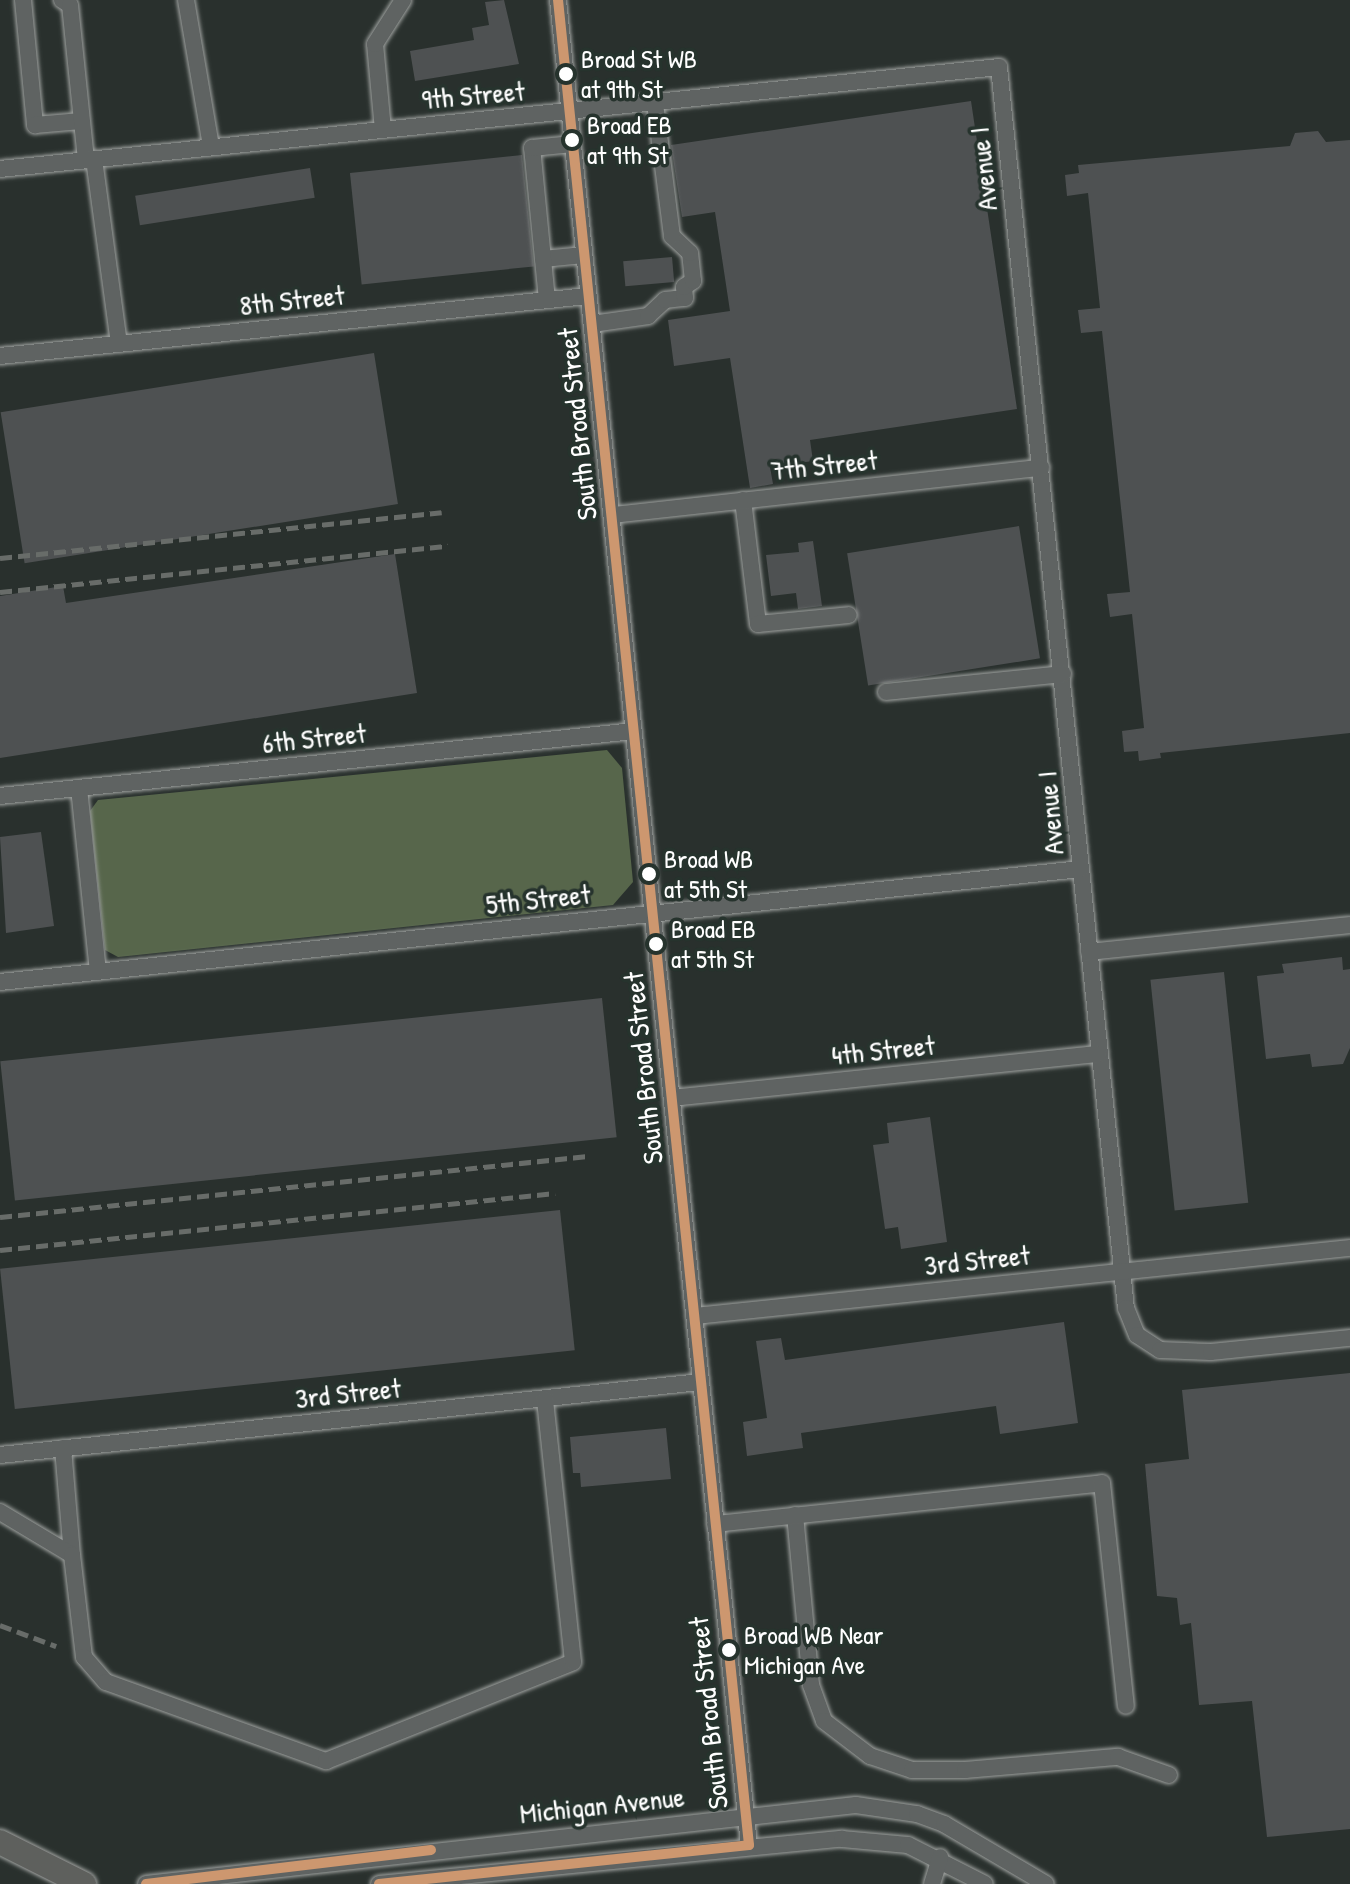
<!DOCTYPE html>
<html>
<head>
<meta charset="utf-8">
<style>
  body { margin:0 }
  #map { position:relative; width:1350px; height:1884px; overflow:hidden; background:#29302d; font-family:"Patrick Hand",sans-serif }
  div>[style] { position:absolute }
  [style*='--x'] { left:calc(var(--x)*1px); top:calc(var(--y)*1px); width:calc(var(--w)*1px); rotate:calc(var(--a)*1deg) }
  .green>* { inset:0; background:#57664b }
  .building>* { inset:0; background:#4e5152; transform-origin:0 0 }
  .roads { filter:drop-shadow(0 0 2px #9fa2a0) drop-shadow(0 0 2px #9fa2a0) }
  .minor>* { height:16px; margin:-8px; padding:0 8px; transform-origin:8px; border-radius:8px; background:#5f6362 }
  .highway>* { height:24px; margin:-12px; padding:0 12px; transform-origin:12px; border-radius:12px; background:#5e605d }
  .rail>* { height:5px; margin-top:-2.5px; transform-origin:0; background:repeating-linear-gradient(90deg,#686c69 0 12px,transparent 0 18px) }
  .bus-1>* { height:10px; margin:-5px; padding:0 5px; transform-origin:5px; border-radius:5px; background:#cd976f }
  .dots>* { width:22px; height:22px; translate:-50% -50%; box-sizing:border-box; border:4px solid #26332d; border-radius:50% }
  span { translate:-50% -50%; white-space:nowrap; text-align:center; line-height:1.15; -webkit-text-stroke:7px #26332d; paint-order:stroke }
  .bus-label { font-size:26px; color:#fff }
  .left { translate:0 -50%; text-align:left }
  .street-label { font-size:28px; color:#fff }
</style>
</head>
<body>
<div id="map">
  <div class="green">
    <div style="clip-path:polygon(607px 750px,622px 768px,633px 882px,613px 905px,118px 957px,105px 950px,90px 811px,98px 800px)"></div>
  </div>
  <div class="building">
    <div style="clip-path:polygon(504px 0,519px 64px,415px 81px,410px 51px,474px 40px,472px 28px,489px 25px,485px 2px)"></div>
    <div style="clip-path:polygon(971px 101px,1017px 409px,810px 440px,813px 461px,770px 467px,773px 484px,750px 488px,730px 358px,674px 366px,668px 320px,730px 311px,715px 212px,682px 217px,671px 145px)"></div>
    <div style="clip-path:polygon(1318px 131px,1326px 142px,1350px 140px,1350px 733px,1160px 753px,1161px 758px,1139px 761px,1138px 751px,1124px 752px,1122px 731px,1144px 728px,1132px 614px,1110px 617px,1107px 594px,1130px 592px,1102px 331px,1081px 333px,1078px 310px,1100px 308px,1088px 193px,1067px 196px,1065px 175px,1079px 173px,1078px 165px,1290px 146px,1295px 133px)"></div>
    <div style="left:522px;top:155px;width:112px;height:173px;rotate:84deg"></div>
    <div style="left:310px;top:168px;width:30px;height:177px;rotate:81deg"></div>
    <div style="left:672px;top:257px;width:25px;height:49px;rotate:85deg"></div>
    <div style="left:374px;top:353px;width:153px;height:378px;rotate:81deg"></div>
    <div style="left:1019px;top:526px;width:134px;height:174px;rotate:81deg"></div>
    <div style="clip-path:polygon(813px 541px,822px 606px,798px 609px,796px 593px,771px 596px,766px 555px,799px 552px,798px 543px)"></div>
    <div style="clip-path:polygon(395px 554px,417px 693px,0 758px,0 596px,63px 586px,66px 603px)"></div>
    <div style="clip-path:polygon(41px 832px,54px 926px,6px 933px,0 837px)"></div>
    <div style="clip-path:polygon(1342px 957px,1343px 970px,1350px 969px,1350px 1048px,1343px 1064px,1312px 1067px,1310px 1054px,1266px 1059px,1257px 976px,1284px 973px,1282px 964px)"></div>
    <div style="left:1224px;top:972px;width:232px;height:74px;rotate:84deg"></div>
    <div style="left:602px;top:998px;width:140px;height:605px;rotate:84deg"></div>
    <div style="clip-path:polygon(930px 1117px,947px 1242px,901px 1249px,898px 1227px,885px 1229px,873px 1145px,889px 1143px,887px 1123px)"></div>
    <div style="left:560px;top:1210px;width:141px;height:563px;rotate:84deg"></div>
    <div style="clip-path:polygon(1064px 1322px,1078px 1423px,1000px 1434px,996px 1406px,801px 1433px,803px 1448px,747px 1456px,743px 1422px,767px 1418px,756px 1341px,781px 1338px,785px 1360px)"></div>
    <div style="clip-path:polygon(1350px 1373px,1350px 1829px,1267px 1837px,1252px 1701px,1199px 1705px,1191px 1623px,1180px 1625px,1177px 1598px,1157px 1596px,1145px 1464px,1189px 1459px,1182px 1390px)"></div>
    <div style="clip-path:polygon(666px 1428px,671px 1479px,581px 1487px,580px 1473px,573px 1473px,570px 1437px)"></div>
  </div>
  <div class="roads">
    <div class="minor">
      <div style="--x:23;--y:0;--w:126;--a:84.5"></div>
      <div style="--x:35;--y:125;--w:46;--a:-5"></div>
      <div style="--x:62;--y:0;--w:9;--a:32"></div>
      <div style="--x:70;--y:5;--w:156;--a:84.1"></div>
      <div style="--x:186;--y:0;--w:149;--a:80.3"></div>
      <div style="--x:558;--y:0;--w:1855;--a:84.09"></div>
      <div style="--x:383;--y:130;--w:86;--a:-95.3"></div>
      <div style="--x:375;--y:44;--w:52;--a:-57.5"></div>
      <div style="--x:94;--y:159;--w:186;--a:82.3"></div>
      <div style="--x:0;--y:169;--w:1004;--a:-5.83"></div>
      <div style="--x:999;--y:67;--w:1247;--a:84.16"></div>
      <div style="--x:1126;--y:1308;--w:29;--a:68"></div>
      <div style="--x:1137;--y:1335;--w:27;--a:33"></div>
      <div style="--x:1160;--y:1350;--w:51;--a:2.2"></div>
      <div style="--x:1211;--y:1352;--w:140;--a:-5.8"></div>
      <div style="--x:543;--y:259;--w:41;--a:-5.6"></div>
      <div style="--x:547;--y:300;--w:153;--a:-95.6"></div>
      <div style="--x:532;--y:148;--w:41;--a:-5.6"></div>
      <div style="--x:592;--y:324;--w:57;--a:-8.1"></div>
      <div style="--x:648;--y:316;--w:23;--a:-43"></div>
      <div style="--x:665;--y:300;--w:20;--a:-6"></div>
      <div style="--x:685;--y:298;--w:11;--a:-95"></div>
      <div style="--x:684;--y:287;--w:11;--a:-34"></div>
      <div style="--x:693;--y:281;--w:28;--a:-96"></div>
      <div style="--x:690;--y:253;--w:25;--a:-137"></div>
      <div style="--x:672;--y:236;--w:133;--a:-97.3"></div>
      <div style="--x:0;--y:356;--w:591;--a:-5.83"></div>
      <div style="--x:743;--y:500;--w:125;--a:83.1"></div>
      <div style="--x:758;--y:624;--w:91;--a:-5.6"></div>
      <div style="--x:613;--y:515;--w:431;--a:-6.3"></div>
      <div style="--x:886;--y:692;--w:178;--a:-5.8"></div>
      <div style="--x:79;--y:788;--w:184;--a:84.1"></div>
      <div style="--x:0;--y:796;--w:637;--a:-5.85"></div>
      <div style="--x:1089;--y:952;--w:262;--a:-5.9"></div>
      <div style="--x:0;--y:982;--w:1087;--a:-5.97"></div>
      <div style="--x:672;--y:1098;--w:429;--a:-5.9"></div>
      <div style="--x:695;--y:1316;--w:659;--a:-5.93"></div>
      <div style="--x:63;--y:1448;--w:107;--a:85.2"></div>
      <div style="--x:0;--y:1455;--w:705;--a:-5.95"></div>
      <div style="--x:0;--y:1512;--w:84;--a:30.8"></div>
      <div style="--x:72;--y:1555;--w:103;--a:83.3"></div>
      <div style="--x:84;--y:1657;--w:33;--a:49"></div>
      <div style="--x:106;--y:1682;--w:234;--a:19.8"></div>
      <div style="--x:326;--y:1761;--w:266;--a:-21.8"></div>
      <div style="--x:573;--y:1662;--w:264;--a:-96.1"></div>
      <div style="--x:795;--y:1515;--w:171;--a:84.6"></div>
      <div style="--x:811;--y:1685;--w:38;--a:70"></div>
      <div style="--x:824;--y:1721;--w:58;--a:37.3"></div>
      <div style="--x:870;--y:1756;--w:44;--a:18.4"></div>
      <div style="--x:912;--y:1770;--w:53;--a:0"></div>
      <div style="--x:965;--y:1770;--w:154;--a:-4.9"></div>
      <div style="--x:1118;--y:1757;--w:54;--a:19.4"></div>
      <div style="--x:715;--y:1524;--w:389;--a:-6"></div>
      <div style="--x:1102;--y:1483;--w:224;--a:83.9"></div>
      <div style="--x:146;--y:1884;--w:714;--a:-6.35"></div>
      <div style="--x:856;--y:1805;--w:62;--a:8.4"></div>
      <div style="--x:917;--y:1814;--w:29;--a:20"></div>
      <div style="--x:944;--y:1824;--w:118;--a:30.5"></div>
      <div style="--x:379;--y:1884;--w:465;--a:-5.6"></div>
      <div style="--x:842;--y:1839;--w:66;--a:5.2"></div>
      <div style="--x:908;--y:1845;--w:86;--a:26.9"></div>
      <div style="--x:932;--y:1884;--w:28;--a:-73"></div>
    </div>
    <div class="highway">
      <div style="--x:0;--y:1842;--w:94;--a:26.6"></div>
    </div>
  </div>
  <div class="rail">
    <div style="--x:0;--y:558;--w:444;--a:-5.9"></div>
    <div style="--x:0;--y:592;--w:450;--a:-5.9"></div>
    <div style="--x:0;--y:1217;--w:591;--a:-5.92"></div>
    <div style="--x:0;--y:1250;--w:558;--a:-5.86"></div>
    <div style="--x:0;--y:1625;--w:60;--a:20.6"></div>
  </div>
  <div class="bus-1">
    <div style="--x:146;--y:1884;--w:287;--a:-6.8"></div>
    <div style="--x:379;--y:1884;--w:372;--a:-6"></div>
    <div style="--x:749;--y:1845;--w:1855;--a:-95.91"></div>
  </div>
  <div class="dots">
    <div style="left:566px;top:74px;background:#fff"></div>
    <div style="left:572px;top:140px;background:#fff"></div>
    <div style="left:649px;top:874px;background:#fff"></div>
    <div style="left:656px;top:944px;background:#fff"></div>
    <div style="left:729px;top:1650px;background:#fff"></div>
  </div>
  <div class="bus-label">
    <span class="left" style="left:581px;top:74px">Broad St WB<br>at 9th St</span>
    <span class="left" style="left:587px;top:140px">Broad EB<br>at 9th St</span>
    <span class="left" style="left:664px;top:874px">Broad WB<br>at 5th St</span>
    <span class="left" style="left:671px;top:944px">Broad EB<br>at 5th St</span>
    <span class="left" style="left:744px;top:1650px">Broad WB Near<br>Michigan Ave</span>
  </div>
  <div class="street-label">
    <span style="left:473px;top:95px;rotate:-5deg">9th Street</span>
    <span style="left:983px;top:169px;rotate:-96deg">Avenue I</span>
    <span style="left:292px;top:300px;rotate:-6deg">8th Street</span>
    <span style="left:577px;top:424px;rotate:-96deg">South Broad Street</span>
    <span style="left:824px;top:465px;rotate:-6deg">7th Street</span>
    <span style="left:314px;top:738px;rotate:-6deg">6th Street</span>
    <span style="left:1050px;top:813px;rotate:-95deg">Avenue I</span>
    <span style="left:538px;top:899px;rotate:-6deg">5th Street</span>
    <span style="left:883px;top:1050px;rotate:-6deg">4th Street</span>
    <span style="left:643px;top:1068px;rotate:-96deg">South Broad Street</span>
    <span style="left:977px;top:1260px;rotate:-6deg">3rd Street</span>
    <span style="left:348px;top:1393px;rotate:-6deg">3rd Street</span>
    <span style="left:708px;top:1713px;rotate:-96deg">South Broad Street</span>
    <span style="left:602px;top:1805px;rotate:-6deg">Michigan Avenue</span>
  </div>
</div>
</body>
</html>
